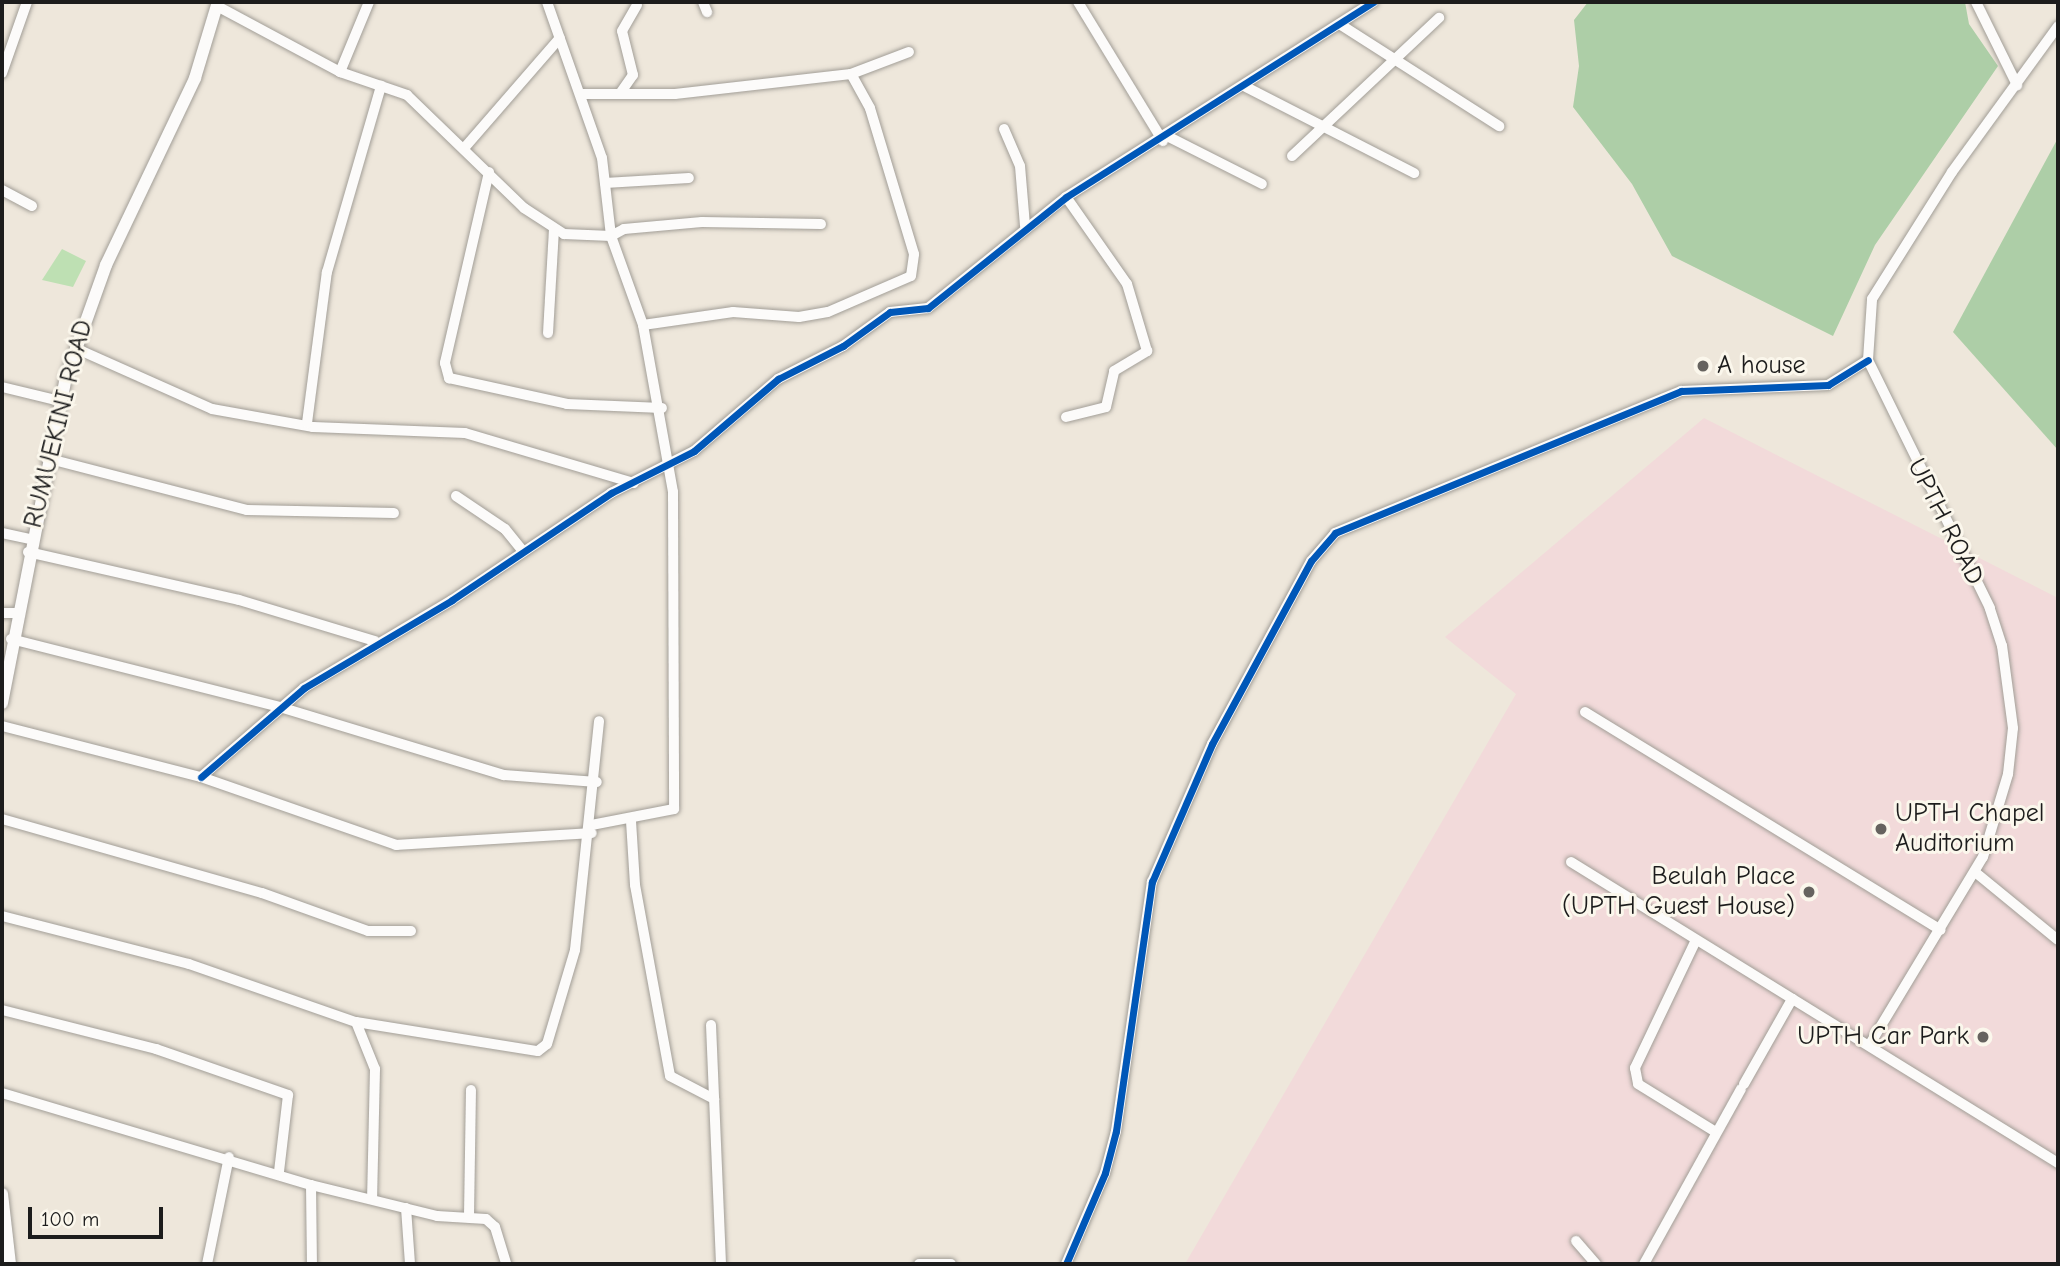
<!DOCTYPE html>
<html>
<head>
<meta charset="utf-8">
<style>
  body { margin:0 }
  #map { position:relative; width:2060px; height:1266px; overflow:hidden; background:#eee7db; font-family:"Comic Neue",sans-serif }
  div>[style] { position:absolute }
  [style*='--x'] { left:calc(var(--x)*1px); top:calc(var(--y)*1px); width:calc(var(--w)*1px); rotate:calc(var(--a)*1deg) }
  .built>* { inset:0; background:#f2dada }
  .green>* { inset:0; background:#bee0b3 }
  .forest>* { inset:0; background:#adcea7 }
  .roads { filter:drop-shadow(0 0 2px #a29e97) drop-shadow(0 0 2px #a29e97) }
  .minor>* { height:10px; margin:-5px; padding:0 5px; transform-origin:5px; border-radius:5px; background:#fcfbfa }
  .tertiary>* { height:12px; margin:-6px; padding:0 6px; transform-origin:6px; border-radius:6px; background:#fcfbfa }
  .cycleway>* { height:7px; margin:-3.5px; padding:0 3.5px; transform-origin:3.5px; border-radius:3.5px; background:#0057b8 }
  .dots>* { width:19px; height:19px; translate:-50% -50%; box-sizing:border-box; border:4px solid #fbf7ec; border-radius:50% }
  span { translate:-50% -50%; white-space:nowrap; text-align:center; line-height:1.15; -webkit-text-stroke:6px #fbf7ec; paint-order:stroke }
  .poi-label { font-size:26px; color:#1c1c1c }
  .left { translate:0 -50%; text-align:left }
  .right { translate:-100% -50%; text-align:right }
  .street-label { font-size:26px; color:#1c1c1c }
  .frame { position:absolute; inset:0; border:4px solid #1c1c1c; pointer-events:none }
  .scale { position:absolute; left:28px; top:1207px; width:135px; height:32px; box-sizing:border-box; border:4px solid #1c1c1c; border-top:0; padding-left:9px; font-size:21px; line-height:24px; white-space:nowrap; color:#1c1c1c; -webkit-text-stroke:5px #fbf7ec; paint-order:stroke }
</style>
</head>
<body>
<div id="map">
  <div class="built">
    <div style="clip-path:polygon(1704px 418px,2058px 598px,2058px 1264px,1185px 1264px,1516px 694px,1445px 637px)"></div>
  </div>
  <div class="green">
    <div style="clip-path:polygon(62px 249px,86px 261px,73px 287px,42px 280px)"></div>
  </div>
  <div class="forest">
    <div style="clip-path:polygon(1588px 2px,1965px 2px,1969px 24px,1998px 66px,1875px 245px,1833px 336px,1672px 256px,1632px 184px,1573px 107px,1579px 66px,1574px 20px)"></div>
    <div style="clip-path:polygon(2058px 138px,2058px 450px,1953px 332px)"></div>
  </div>
  <div class="roads">
    <div class="minor">
      <div style="--x:547;--y:2;--w:165;--a:70.6"></div>
      <div style="--x:602;--y:158;--w:79;--a:83.4"></div>
      <div style="--x:611;--y:236;--w:95;--a:70.2"></div>
      <div style="--x:643;--y:325;--w:170;--a:79.8"></div>
      <div style="--x:673;--y:492;--w:317;--a:89.8"></div>
      <div style="--x:674;--y:809;--w:84;--a:169"></div>
      <div style="--x:703;--y:2;--w:11;--a:68"></div>
      <div style="--x:1078;--y:2;--w:163;--a:58.6"></div>
      <div style="--x:1976;--y:2;--w:93;--a:63.7"></div>
      <div style="--x:217;--y:6;--w:140;--a:28.2"></div>
      <div style="--x:340;--y:72;--w:71;--a:18.9"></div>
      <div style="--x:407;--y:95;--w:163;--a:44"></div>
      <div style="--x:524;--y:208;--w:48;--a:33"></div>
      <div style="--x:564;--y:234;--w:47;--a:2.4"></div>
      <div style="--x:611;--y:236;--w:15;--a:-28"></div>
      <div style="--x:624;--y:229;--w:78;--a:-5.1"></div>
      <div style="--x:702;--y:222;--w:119;--a:1"></div>
      <div style="--x:1341;--y:25;--w:188;--a:32.6"></div>
      <div style="--x:340;--y:72;--w:76;--a:-67.5"></div>
      <div style="--x:2;--y:73;--w:75;--a:-70.6"></div>
      <div style="--x:1246;--y:87;--w:189;--a:27.1"></div>
      <div style="--x:621;--y:92;--w:21;--a:-55"></div>
      <div style="--x:633;--y:75;--w:45;--a:-104"></div>
      <div style="--x:622;--y:31;--w:30;--a:-60"></div>
      <div style="--x:583;--y:94;--w:92;--a:0"></div>
      <div style="--x:675;--y:94;--w:177;--a:-6.5"></div>
      <div style="--x:851;--y:74;--w:62;--a:-20.8"></div>
      <div style="--x:1004;--y:129;--w:40;--a:66.6"></div>
      <div style="--x:1020;--y:166;--w:60;--a:85.2"></div>
      <div style="--x:1169;--y:137;--w:104;--a:26.8"></div>
      <div style="--x:466;--y:146;--w:143;--a:-49"></div>
      <div style="--x:1292;--y:156;--w:202;--a:-43.2"></div>
      <div style="--x:489;--y:172;--w:196;--a:103"></div>
      <div style="--x:445;--y:363;--w:16;--a:75"></div>
      <div style="--x:449;--y:378;--w:121;--a:12.4"></div>
      <div style="--x:567;--y:404;--w:95;--a:2.4"></div>
      <div style="--x:605;--y:183;--w:84;--a:-3.4"></div>
      <div style="--x:2;--y:190;--w:34;--a:28"></div>
      <div style="--x:643;--y:325;--w:91;--a:-8.2"></div>
      <div style="--x:733;--y:312;--w:66;--a:4.3"></div>
      <div style="--x:799;--y:317;--w:29;--a:-10"></div>
      <div style="--x:828;--y:312;--w:90;--a:-23.4"></div>
      <div style="--x:911;--y:276;--w:22;--a:-82"></div>
      <div style="--x:914;--y:254;--w:152;--a:-106.8"></div>
      <div style="--x:870;--y:108;--w:39;--a:-119"></div>
      <div style="--x:548;--y:333;--w:104;--a:-86.7"></div>
      <div style="--x:75;--y:348;--w:150;--a:24"></div>
      <div style="--x:212;--y:409;--w:103;--a:10.1"></div>
      <div style="--x:313;--y:427;--w:152;--a:2.3"></div>
      <div style="--x:465;--y:433;--w:176;--a:16.5"></div>
      <div style="--x:2;--y:387;--w:60;--a:13.6"></div>
      <div style="--x:1066;--y:417;--w:41;--a:-14"></div>
      <div style="--x:1106;--y:407;--w:37;--a:-77"></div>
      <div style="--x:1114;--y:371;--w:39;--a:-31"></div>
      <div style="--x:1147;--y:351;--w:70;--a:-106.6"></div>
      <div style="--x:1127;--y:284;--w:106;--a:-125"></div>
      <div style="--x:307;--y:423;--w:152;--a:-82.5"></div>
      <div style="--x:327;--y:272;--w:194;--a:-73.8"></div>
      <div style="--x:46;--y:458;--w:208;--a:14.5"></div>
      <div style="--x:247;--y:510;--w:147;--a:1.2"></div>
      <div style="--x:456;--y:496;--w:59;--a:34"></div>
      <div style="--x:505;--y:529;--w:28;--a:51"></div>
      <div style="--x:2;--y:533;--w:29;--a:12"></div>
      <div style="--x:28;--y:552;--w:216;--a:12.8"></div>
      <div style="--x:239;--y:600;--w:142;--a:16.8"></div>
      <div style="--x:2;--y:613;--w:13;--a:0"></div>
      <div style="--x:11;--y:639;--w:281;--a:14.2"></div>
      <div style="--x:283;--y:708;--w:231;--a:16.9"></div>
      <div style="--x:504;--y:775;--w:93;--a:4.3"></div>
      <div style="--x:1585;--y:712;--w:417;--a:31.5"></div>
      <div style="--x:2;--y:726;--w:205;--a:14.4"></div>
      <div style="--x:201;--y:777;--w:207;--a:19.2"></div>
      <div style="--x:396;--y:845;--w:196;--a:-3.5"></div>
      <div style="--x:201;--y:777;--w:136;--a:-40.8"></div>
      <div style="--x:304;--y:688;--w:172;--a:-30.7"></div>
      <div style="--x:452;--y:600;--w:192;--a:-33.9"></div>
      <div style="--x:611;--y:493;--w:93;--a:-26.8"></div>
      <div style="--x:694;--y:451;--w:111;--a:-40.6"></div>
      <div style="--x:778;--y:379;--w:73;--a:-26.9"></div>
      <div style="--x:843;--y:346;--w:58;--a:-35.9"></div>
      <div style="--x:890;--y:312;--w:38;--a:-6"></div>
      <div style="--x:928;--y:308;--w:177;--a:-38.8"></div>
      <div style="--x:1066;--y:197;--w:364;--a:-32.4"></div>
      <div style="--x:2;--y:819;--w:270;--a:15.9"></div>
      <div style="--x:262;--y:893;--w:113;--a:19.7"></div>
      <div style="--x:368;--y:931;--w:43;--a:0"></div>
      <div style="--x:631;--y:821;--w:64;--a:86.4"></div>
      <div style="--x:635;--y:885;--w:194;--a:79.6"></div>
      <div style="--x:670;--y:1076;--w:50;--a:27.6"></div>
      <div style="--x:1571;--y:862;--w:573;--a:31.72"></div>
      <div style="--x:1975;--y:872;--w:107;--a:39.3"></div>
      <div style="--x:2;--y:916;--w:193;--a:14.4"></div>
      <div style="--x:189;--y:964;--w:177;--a:19.2"></div>
      <div style="--x:356;--y:1022;--w:184;--a:9.1"></div>
      <div style="--x:538;--y:1051;--w:11;--a:-38"></div>
      <div style="--x:547;--y:1044;--w:98;--a:-73.4"></div>
      <div style="--x:575;--y:950;--w:230;--a:-84"></div>
      <div style="--x:1696;--y:940;--w:142;--a:115.5"></div>
      <div style="--x:1635;--y:1068;--w:16;--a:79"></div>
      <div style="--x:1638;--y:1084;--w:89;--a:31.7"></div>
      <div style="--x:2;--y:1010;--w:159;--a:14.2"></div>
      <div style="--x:156;--y:1049;--w:140;--a:19.2"></div>
      <div style="--x:288;--y:1095;--w:78;--a:96.7"></div>
      <div style="--x:356;--y:1022;--w:51;--a:68"></div>
      <div style="--x:375;--y:1069;--w:129;--a:91.3"></div>
      <div style="--x:711;--y:1025;--w:239;--a:87.6"></div>
      <div style="--x:1870;--y:1044;--w:218;--a:-58.9"></div>
      <div style="--x:1983;--y:857;--w:87;--a:-73.2"></div>
      <div style="--x:2008;--y:774;--w:46;--a:-83.8"></div>
      <div style="--x:2013;--y:728;--w:83;--a:-97.6"></div>
      <div style="--x:2002;--y:646;--w:40;--a:-108"></div>
      <div style="--x:1990;--y:608;--w:276;--a:-116.2"></div>
      <div style="--x:1868;--y:360;--w:61;--a:-86.2"></div>
      <div style="--x:1872;--y:299;--w:150;--a:-57.8"></div>
      <div style="--x:1952;--y:172;--w:180;--a:-54"></div>
      <div style="--x:1744;--y:1084;--w:98;--a:-60.5"></div>
      <div style="--x:2;--y:1093;--w:322;--a:16.6"></div>
      <div style="--x:311;--y:1185;--w:130;--a:13.8"></div>
      <div style="--x:437;--y:1216;--w:49;--a:3.5"></div>
      <div style="--x:486;--y:1219;--w:12;--a:42"></div>
      <div style="--x:495;--y:1227;--w:39;--a:73"></div>
      <div style="--x:311;--y:1185;--w:79;--a:89.3"></div>
      <div style="--x:406;--y:1208;--w:56;--a:85.9"></div>
      <div style="--x:469;--y:1216;--w:126;--a:-89.1"></div>
      <div style="--x:1576;--y:1241;--w:30;--a:49"></div>
      <div style="--x:207;--y:1264;--w:109;--a:-78.4"></div>
      <div style="--x:919;--y:1264;--w:32;--a:0"></div>
      <div style="--x:1066;--y:1264;--w:99;--a:-66.8"></div>
      <div style="--x:1105;--y:1173;--w:43;--a:-75.3"></div>
      <div style="--x:1116;--y:1131;--w:252;--a:-81.8"></div>
      <div style="--x:1152;--y:882;--w:150;--a:-66.5"></div>
      <div style="--x:1212;--y:744;--w:208;--a:-61.6"></div>
      <div style="--x:1311;--y:561;--w:37;--a:-49"></div>
      <div style="--x:1335;--y:533;--w:374;--a:-22.3"></div>
      <div style="--x:1681;--y:391;--w:147;--a:-2.3"></div>
      <div style="--x:1828;--y:385;--w:47;--a:-32"></div>
      <div style="--x:1644;--y:1264;--w:200;--a:-61"></div>
    </div>
    <div class="tertiary">
      <div style="--x:2;--y:703;--w:332;--a:-78.9"></div>
      <div style="--x:66;--y:377;--w:119;--a:-70.3"></div>
      <div style="--x:106;--y:265;--w:207;--a:-64.5"></div>
      <div style="--x:195;--y:78;--w:79;--a:-73.2"></div>
      <div style="--x:2;--y:1194;--w:70;--a:83.5"></div>
    </div>
  </div>
  <div class="cycleway">
    <div style="--x:201;--y:777;--w:136;--a:-40.8"></div>
    <div style="--x:304;--y:688;--w:172;--a:-30.7"></div>
    <div style="--x:452;--y:600;--w:192;--a:-33.9"></div>
    <div style="--x:611;--y:493;--w:93;--a:-26.8"></div>
    <div style="--x:694;--y:451;--w:111;--a:-40.6"></div>
    <div style="--x:778;--y:379;--w:73;--a:-26.9"></div>
    <div style="--x:843;--y:346;--w:58;--a:-35.9"></div>
    <div style="--x:890;--y:312;--w:38;--a:-6"></div>
    <div style="--x:928;--y:308;--w:177;--a:-38.8"></div>
    <div style="--x:1066;--y:197;--w:364;--a:-32.4"></div>
    <div style="--x:1066;--y:1264;--w:99;--a:-66.8"></div>
    <div style="--x:1105;--y:1173;--w:43;--a:-75.3"></div>
    <div style="--x:1116;--y:1131;--w:252;--a:-81.8"></div>
    <div style="--x:1152;--y:882;--w:150;--a:-66.5"></div>
    <div style="--x:1212;--y:744;--w:208;--a:-61.6"></div>
    <div style="--x:1311;--y:561;--w:37;--a:-49"></div>
    <div style="--x:1335;--y:533;--w:374;--a:-22.3"></div>
    <div style="--x:1681;--y:391;--w:147;--a:-2.3"></div>
    <div style="--x:1828;--y:385;--w:47;--a:-32"></div>
  </div>
  <div class="dots">
    <div style="left:1703px;top:366px;background:#66635f"></div>
    <div style="left:1881px;top:829px;background:#66635f"></div>
    <div style="left:1809px;top:892px;background:#66635f"></div>
    <div style="left:1983px;top:1037px;background:#66635f"></div>
  </div>
  <div class="poi-label">
    <span class="left" style="left:1717px;top:366px">A house</span>
    <span class="left" style="left:1895px;top:829px">UPTH Chapel<br>Auditorium</span>
    <span class="right" style="left:1795px;top:892px">Beulah Place<br>(UPTH Guest House)</span>
    <span class="right" style="left:1969px;top:1037px">UPTH Car Park</span>
  </div>
  <div class="street-label">
    <span style="left:59px;top:424px;rotate:-76deg">RUMUEKINI ROAD</span>
    <span style="left:1945px;top:522px;rotate:63deg">UPTH ROAD</span>
  </div>
  <div class="frame"></div>
  <div class="scale">100 m</div>
</div>
</body>
</html>
